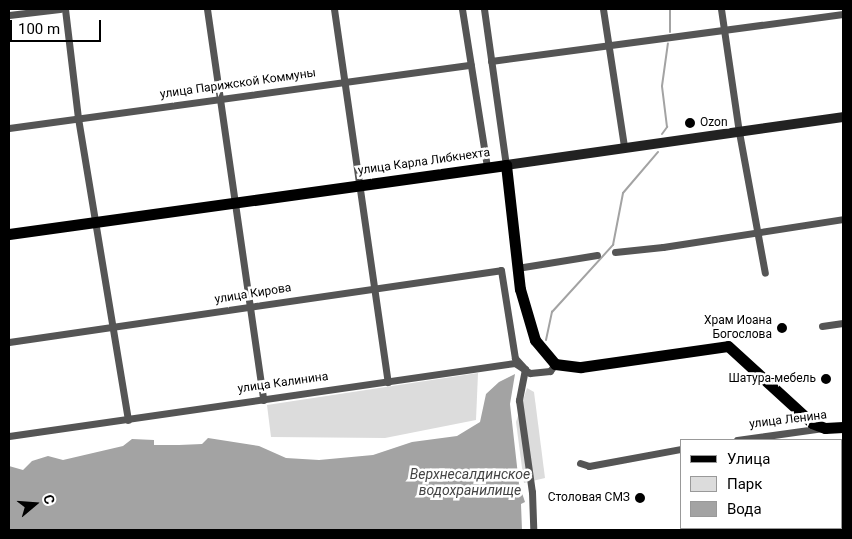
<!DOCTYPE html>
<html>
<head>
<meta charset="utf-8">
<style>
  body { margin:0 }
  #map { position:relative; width:852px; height:539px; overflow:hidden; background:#fff; font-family:Roboto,sans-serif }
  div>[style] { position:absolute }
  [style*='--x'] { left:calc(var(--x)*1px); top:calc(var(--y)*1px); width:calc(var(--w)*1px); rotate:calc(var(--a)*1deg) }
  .green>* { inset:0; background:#dcdcdc }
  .water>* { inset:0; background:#a3a3a3 }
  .stream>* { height:2px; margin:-1px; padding:0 1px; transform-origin:1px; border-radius:1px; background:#a3a3a3 }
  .minor>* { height:7px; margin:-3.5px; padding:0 3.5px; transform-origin:3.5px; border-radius:3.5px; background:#555 }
  .secondary>* { height:10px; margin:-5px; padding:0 5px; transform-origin:5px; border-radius:5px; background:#222 }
  .primary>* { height:11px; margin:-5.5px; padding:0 5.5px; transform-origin:5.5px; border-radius:5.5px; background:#000 }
  .dots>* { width:14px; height:14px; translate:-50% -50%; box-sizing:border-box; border:2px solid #fff; border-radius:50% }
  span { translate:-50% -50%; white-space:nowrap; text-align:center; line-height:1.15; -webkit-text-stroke:5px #fff; paint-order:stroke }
  .street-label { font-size:12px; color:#000 }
  .poi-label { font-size:12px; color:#000 }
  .left { translate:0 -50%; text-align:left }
  .right { translate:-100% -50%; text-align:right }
  .water-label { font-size:14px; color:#444; font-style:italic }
  .frame { position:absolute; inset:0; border:10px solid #000; pointer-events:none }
  .legend { position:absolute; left:680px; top:439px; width:162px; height:90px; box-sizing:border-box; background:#fff; border:1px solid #999; margin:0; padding:6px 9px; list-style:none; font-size:15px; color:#000 }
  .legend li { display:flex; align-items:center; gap:10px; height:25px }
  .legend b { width:25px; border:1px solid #999 }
  .north { position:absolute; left:10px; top:479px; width:50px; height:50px; -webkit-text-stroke:4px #fff; paint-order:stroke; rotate:72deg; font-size:14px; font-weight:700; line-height:20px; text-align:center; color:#000 }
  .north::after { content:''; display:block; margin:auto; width:18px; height:22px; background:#000; clip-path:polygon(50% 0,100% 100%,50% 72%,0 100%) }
  .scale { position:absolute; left:10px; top:20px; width:91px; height:22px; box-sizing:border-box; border:2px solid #000; border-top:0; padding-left:6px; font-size:15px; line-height:18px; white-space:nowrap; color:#000; -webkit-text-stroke:4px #fff; paint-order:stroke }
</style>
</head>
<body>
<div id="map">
  <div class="green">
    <div style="clip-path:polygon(478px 373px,476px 420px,385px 438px,271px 437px,267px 405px)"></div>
    <div style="clip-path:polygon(527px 388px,534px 392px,545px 478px,524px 483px,516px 422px)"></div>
  </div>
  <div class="water">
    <div style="clip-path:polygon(515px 374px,510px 404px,519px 484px,525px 502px,521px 504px,522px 530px,9px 530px,9px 466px,23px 470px,32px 461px,48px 456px,63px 460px,123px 446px,132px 439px,154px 440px,154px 445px,179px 445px,202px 444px,208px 438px,259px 446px,286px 458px,319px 460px,373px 455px,412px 442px,457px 436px,480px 422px,486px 394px,499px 382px)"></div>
  </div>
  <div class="stream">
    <div style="--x:670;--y:32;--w:23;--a:-90"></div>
    <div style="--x:662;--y:134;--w:9;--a:-54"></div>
    <div style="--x:667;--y:127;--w:41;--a:-97"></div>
    <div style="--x:662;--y:86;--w:43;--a:-82.1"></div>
    <div style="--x:546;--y:340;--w:29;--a:-78"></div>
    <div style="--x:552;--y:312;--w:91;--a:-47.7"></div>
    <div style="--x:613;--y:245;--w:53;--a:-79.1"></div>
    <div style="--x:623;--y:193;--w:54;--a:-49.5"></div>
  </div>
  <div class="minor">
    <div style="--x:65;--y:9;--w:110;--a:83.2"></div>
    <div style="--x:78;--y:118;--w:306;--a:80.6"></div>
    <div style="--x:207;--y:9;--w:395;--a:81.8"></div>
    <div style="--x:334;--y:9;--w:377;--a:81.8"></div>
    <div style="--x:462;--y:9;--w:160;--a:81"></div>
    <div style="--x:484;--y:9;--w:158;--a:82"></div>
    <div style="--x:603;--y:9;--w:140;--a:81.3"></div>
    <div style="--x:721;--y:9;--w:124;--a:81.7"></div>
    <div style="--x:739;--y:132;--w:143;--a:79.6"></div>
    <div style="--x:9;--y:15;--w:51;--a:-6.7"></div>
    <div style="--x:491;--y:61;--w:355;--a:-7.6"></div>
    <div style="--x:9;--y:128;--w:466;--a:-7.8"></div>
    <div style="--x:615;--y:252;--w:48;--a:-5.9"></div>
    <div style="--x:663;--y:247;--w:182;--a:-8.8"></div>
    <div style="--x:517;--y:268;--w:81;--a:-9.2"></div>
    <div style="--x:822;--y:326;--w:21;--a:-8"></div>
    <div style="--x:9;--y:342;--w:497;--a:-8.3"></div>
    <div style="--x:501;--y:270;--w:89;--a:81"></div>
    <div style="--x:515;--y:358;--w:15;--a:48"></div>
    <div style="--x:525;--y:369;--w:32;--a:101"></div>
    <div style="--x:519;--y:400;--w:93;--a:82"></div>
    <div style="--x:532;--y:492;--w:38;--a:88"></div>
    <div style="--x:9;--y:436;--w:511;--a:-8.21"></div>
    <div style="--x:515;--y:363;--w:18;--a:34"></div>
    <div style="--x:530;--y:373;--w:20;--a:-6"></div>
    <div style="--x:550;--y:371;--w:9;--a:-54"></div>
    <div style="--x:737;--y:440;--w:87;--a:-7.9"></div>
    <div style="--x:580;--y:463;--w:9;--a:18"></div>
    <div style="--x:589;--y:466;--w:94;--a:-10.5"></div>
  </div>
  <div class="secondary">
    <div style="--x:506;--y:165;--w:340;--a:-8.1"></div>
  </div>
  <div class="primary">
    <div style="--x:9;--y:234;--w:502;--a:-7.9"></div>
    <div style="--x:506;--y:165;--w:125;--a:83.6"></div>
    <div style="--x:520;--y:289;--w:53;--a:73.6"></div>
    <div style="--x:535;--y:340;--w:31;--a:50"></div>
    <div style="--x:555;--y:364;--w:26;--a:7"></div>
    <div style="--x:581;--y:367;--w:148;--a:-8.1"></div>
    <div style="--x:728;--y:346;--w:114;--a:42.5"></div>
    <div style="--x:812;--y:423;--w:14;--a:21"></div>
    <div style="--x:825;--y:428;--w:18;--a:-3"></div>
  </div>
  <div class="dots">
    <div style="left:690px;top:123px;background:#000"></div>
    <div style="left:782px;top:328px;background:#000"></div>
    <div style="left:826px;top:379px;background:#000"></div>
    <div style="left:640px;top:498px;background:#000"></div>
  </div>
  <div class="street-label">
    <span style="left:238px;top:84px;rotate:-8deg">улица Парижской Коммуны</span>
    <span style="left:424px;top:162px;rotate:-8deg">улица Карла Либкнехта</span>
    <span style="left:253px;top:294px;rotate:-9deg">улица Кирова</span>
    <span style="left:283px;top:383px;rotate:-8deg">улица Калинина</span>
    <span style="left:788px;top:420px;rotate:-7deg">улица Ленина</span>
  </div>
  <div class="poi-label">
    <span class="left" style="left:700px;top:123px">Ozon</span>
    <span class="right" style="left:772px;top:328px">Храм Иоана<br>Богослова</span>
    <span class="right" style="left:816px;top:379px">Шатура-мебель</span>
    <span class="right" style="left:630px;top:498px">Столовая СМЗ</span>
  </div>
  <div class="water-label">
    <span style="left:470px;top:482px">Верхнесалдинское<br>водохранилище</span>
  </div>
  <div class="frame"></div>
  <ul class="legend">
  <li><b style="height:6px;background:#000"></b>Улица</li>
  <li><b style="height:14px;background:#dcdcdc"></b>Парк</li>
  <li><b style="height:14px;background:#a3a3a3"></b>Вода</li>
  </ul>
  <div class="north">С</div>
  <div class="scale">100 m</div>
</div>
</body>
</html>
